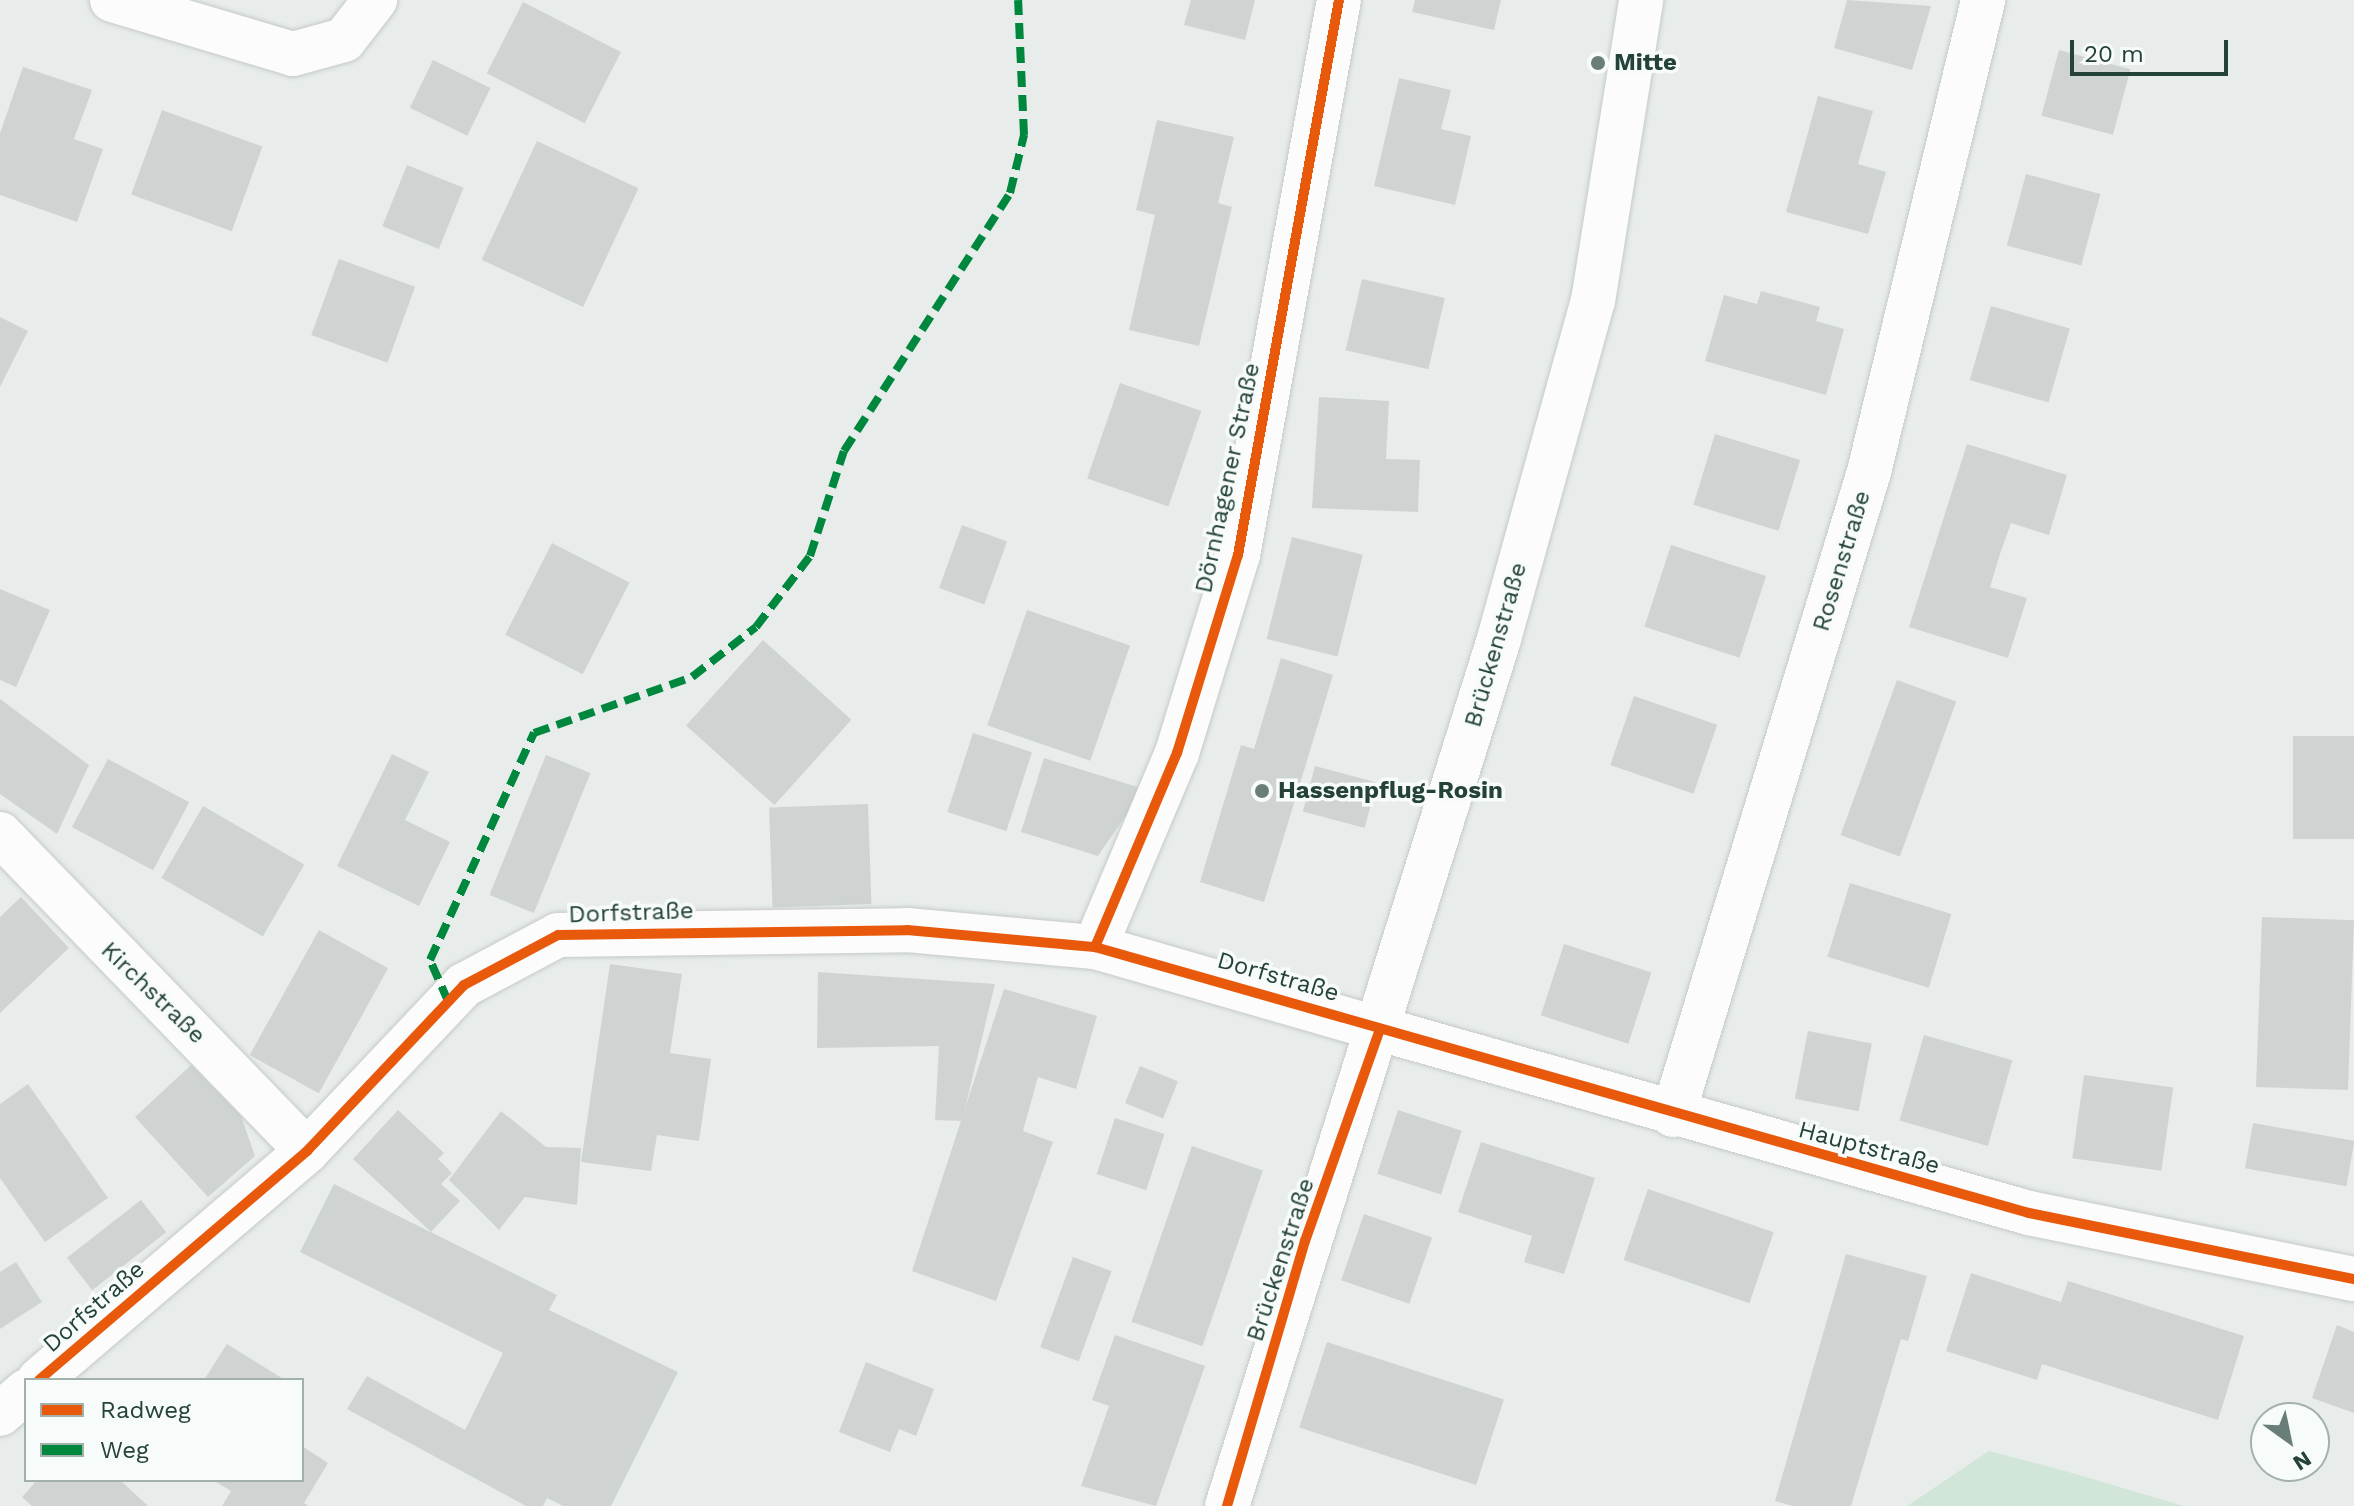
<!DOCTYPE html>
<html>
<head>
<meta charset="utf-8">
<style>
  body { margin:0 }
  #map { position:relative; width:2354px; height:1506px; overflow:hidden; background:#e8edeb; font-family:"Work Sans",sans-serif }
  div>[style] { position:absolute }
  [style*='--x'] { left:calc(var(--x)*1px); top:calc(var(--y)*1px); width:calc(var(--w)*1px); rotate:calc(var(--a)*1deg) }
  .green>* { inset:0; background:#d1e6d8 }
  .building>* { inset:0; background:#cfd4d2; transform-origin:0 0 }
  .roads { filter:drop-shadow(0 0 2px #c5cac8) drop-shadow(0 0 2px #c5cac8) }
  .street>* { height:44px; margin:-22px; padding:0 22px; transform-origin:22px; border-radius:22px; background:#fcfcfc }
  .secondary>* { height:44px; margin:-22px; padding:0 22px; transform-origin:22px; border-radius:22px; background:#fcfcfc }
  .quiet>* { height:8px; margin-top:-4px; transform-origin:0; background:repeating-linear-gradient(90deg,#00873e 0 16px,transparent 0 24px) }
  .cycleway>* { height:10px; margin:-5px; padding:0 5px; transform-origin:5px; border-radius:5px; background:#e8590c }
  .dots>* { width:22px; height:22px; translate:-50% -50%; box-sizing:border-box; border:4px solid #f7fbf9; border-radius:50% }
  span { translate:-50% -50%; white-space:nowrap; text-align:center; line-height:1.15; -webkit-text-stroke:7px #f7fbf9; paint-order:stroke }
  .poi-label { font-size:24px; color:#24423a; font-weight:700 }
  .left { translate:0 -50%; text-align:left }
  .street-label { font-size:24px; color:#24423a }
  .legend { position:absolute; left:24px; top:1378px; width:280px; height:104px; box-sizing:border-box; background:#f7fbf9; border:2px solid #a3b1ad; margin:0; padding:10px 14px; list-style:none; font-size:24px; color:#24423a }
  .legend li { display:flex; align-items:center; gap:16px; height:40px }
  .legend b { width:40px; border:2px solid #a3b1ad }
  .north { position:absolute; left:2250px; top:1402px; width:80px; height:80px; box-sizing:border-box; background:#f7fbf9; border:2px solid #a3b1ad; border-radius:50%; rotate:147deg; font-size:22px; font-weight:700; line-height:32px; text-align:center; color:#24423a }
  .north::after { content:''; display:block; margin:auto; width:28px; height:36px; background:#697e78; clip-path:polygon(50% 0,100% 100%,50% 72%,0 100%) }
  .scale { position:absolute; left:2070px; top:40px; width:158px; height:36px; box-sizing:border-box; border:4px solid #24423a; border-top:0; padding-left:10px; font-size:24px; line-height:28px; white-space:nowrap; color:#24423a; -webkit-text-stroke:6px #f7fbf9; paint-order:stroke }
</style>
</head>
<body>
<div id="map">
  <div class="green">
    <div style="clip-path:polygon(1989px 1451px,2065px 1471px,2184px 1506px,1907px 1506px)"></div>
  </div>
  <div class="building">
    <div style="clip-path:polygon(1191px 0,1255px 0,1245px 40px,1184px 25px)"></div>
    <div style="clip-path:polygon(1415px 0,1501px 0,1494px 30px,1412px 12px)"></div>
    <div style="clip-path:polygon(1847px 0,1931px 6px,1912px 70px,1834px 48px)"></div>
    <div style="left:523px;top:2px;width:110px;height:80px;rotate:27deg"></div>
    <div style="left:2059px;top:50px;width:74px;height:68px;rotate:15deg"></div>
    <div style="left:433px;top:60px;width:64px;height:53px;rotate:26deg"></div>
    <div style="clip-path:polygon(23px 67px,92px 90px,74px 139px,103px 149px,77px 222px,0 195px,0 133px)"></div>
    <div style="clip-path:polygon(1399px 78px,1451px 90px,1441px 129px,1471px 136px,1455px 205px,1374px 186px)"></div>
    <div style="clip-path:polygon(1818px 96px,1873px 111px,1858px 164px,1886px 172px,1868px 234px,1786px 212px)"></div>
    <div style="left:162px;top:110px;width:107px;height:90px;rotate:20deg"></div>
    <div style="clip-path:polygon(1157px 120px,1234px 137px,1218px 203px,1232px 207px,1199px 346px,1129px 330px,1155px 215px,1136px 210px)"></div>
    <div style="left:537px;top:141px;width:112px;height:131px;rotate:25deg"></div>
    <div style="left:407px;top:165px;width:61px;height:66px;rotate:22deg"></div>
    <div style="left:2026px;top:174px;width:77px;height:74px;rotate:15deg"></div>
    <div style="left:339px;top:259px;width:81px;height:81px;rotate:20deg"></div>
    <div style="left:1362px;top:279px;width:85px;height:73px;rotate:13deg"></div>
    <div style="clip-path:polygon(1761px 291px,1820px 307px,1816px 321px,1844px 329px,1826px 395px,1705px 361px,1724px 295px,1757px 304px)"></div>
    <div style="left:1991px;top:306px;width:82px;height:77px;rotate:16deg"></div>
    <div style="clip-path:polygon(0 317px,28px 331px,0 387px)"></div>
    <div style="left:1120px;top:383px;width:86px;height:101px;rotate:19deg"></div>
    <div style="clip-path:polygon(1319px 397px,1389px 401px,1386px 459px,1420px 460px,1418px 512px,1312px 508px)"></div>
    <div style="left:1715px;top:434px;width:89px;height:74px;rotate:17deg"></div>
    <div style="clip-path:polygon(1967px 444px,2067px 475px,2049px 535px,2011px 523px,2000px 554px,1990px 587px,2027px 598px,2008px 658px,1909px 627px)"></div>
    <div style="left:962px;top:525px;width:48px;height:67px;rotate:20deg"></div>
    <div style="left:1292px;top:537px;width:73px;height:105px;rotate:14deg"></div>
    <div style="left:552px;top:543px;width:87px;height:103px;rotate:27deg"></div>
    <div style="left:1671px;top:545px;width:100px;height:86px;rotate:18deg"></div>
    <div style="clip-path:polygon(0 589px,50px 610px,16px 687px,0 680px)"></div>
    <div style="left:1027px;top:610px;width:109px;height:122px;rotate:19deg"></div>
    <div style="left:763px;top:640px;width:119px;height:115px;rotate:42deg"></div>
    <div style="clip-path:polygon(1281px 658px,1333px 675px,1264px 902px,1200px 882px,1241px 745px,1254px 749px)"></div>
    <div style="left:1897px;top:680px;width:63px;height:165px;rotate:20deg"></div>
    <div style="left:1634px;top:696px;width:88px;height:73px;rotate:19deg"></div>
    <div style="clip-path:polygon(0 699px,89px 765px,57px 834px,0 794px)"></div>
    <div style="left:973px;top:733px;width:62px;height:83px;rotate:18deg"></div>
    <div style="left:2293px;top:736px;width:61px;height:103px"></div>
    <div style="clip-path:polygon(392px 754px,429px 772px,405px 820px,450px 842px,419px 906px,337px 866px)"></div>
    <div style="left:546px;top:755px;width:48px;height:151px;rotate:22deg"></div>
    <div style="clip-path:polygon(1044px 758px,1144px 789px,1098px 856px,1021px 832px)"></div>
    <div style="left:108px;top:759px;width:92px;height:77px;rotate:28deg"></div>
    <div style="left:1315px;top:766px;width:64px;height:47px;rotate:15deg"></div>
    <div style="left:868px;top:804px;width:100px;height:99px;rotate:88deg"></div>
    <div style="left:203px;top:806px;width:117px;height:83px;rotate:30deg"></div>
    <div style="left:1850px;top:883px;width:106px;height:77px;rotate:17deg"></div>
    <div style="clip-path:polygon(21px 897px,69px 948px,0 1013px,0 917px)"></div>
    <div style="left:2262px;top:917px;width:92px;height:170px;rotate:2deg"></div>
    <div style="left:319px;top:930px;width:79px;height:143px;rotate:29deg"></div>
    <div style="left:1564px;top:944px;width:92px;height:75px;rotate:18deg"></div>
    <div style="clip-path:polygon(610px 964px,682px 974px,670px 1053px,711px 1059px,699px 1141px,657px 1135px,651px 1171px,581px 1162px)"></div>
    <div style="clip-path:polygon(818px 972px,995px 984px,962px 1121px,935px 1120px,939px 1046px,817px 1048px)"></div>
    <div style="clip-path:polygon(1004px 989px,1097px 1016px,1076px 1089px,1038px 1077px,1023px 1131px,1053px 1142px,996px 1301px,912px 1271px)"></div>
    <div style="left:1808px;top:1031px;width:65px;height:69px;rotate:11deg"></div>
    <div style="left:1924px;top:1035px;width:92px;height:89px;rotate:16deg"></div>
    <div style="clip-path:polygon(191px 1065px,241px 1116px,255px 1156px,208px 1197px,135px 1117px)"></div>
    <div style="left:1140px;top:1066px;width:41px;height:40px;rotate:22deg"></div>
    <div style="left:2084px;top:1075px;width:90px;height:84px;rotate:8deg"></div>
    <div style="clip-path:polygon(28px 1084px,108px 1198px,45px 1242px,0 1178px,0 1104px)"></div>
    <div style="clip-path:polygon(398px 1110px,444px 1153px,438px 1159px,452px 1173px,441px 1184px,460px 1201px,431px 1232px,353px 1159px)"></div>
    <div style="left:1398px;top:1110px;width:67px;height:67px;rotate:18deg"></div>
    <div style="clip-path:polygon(501px 1111px,546px 1147px,581px 1148px,577px 1205px,525px 1197px,499px 1230px,449px 1180px)"></div>
    <div style="left:1115px;top:1118px;width:52px;height:59px;rotate:18deg"></div>
    <div style="left:2253px;top:1123px;width:103px;height:46px;rotate:10deg"></div>
    <div style="clip-path:polygon(1481px 1142px,1595px 1178px,1564px 1274px,1524px 1262px,1532px 1236px,1458px 1212px)"></div>
    <div style="left:1192px;top:1146px;width:75px;height:186px;rotate:19deg"></div>
    <div style="clip-path:polygon(334px 1184px,557px 1295px,549px 1310px,678px 1372px,611px 1506px,563px 1506px,547px 1498px,543px 1506px,526px 1506px,347px 1409px,367px 1376px,465px 1430px,503px 1353px,300px 1252px)"></div>
    <div style="left:1648px;top:1189px;width:133px;height:75px;rotate:19deg"></div>
    <div style="left:141px;top:1200px;width:41px;height:94px;rotate:52deg"></div>
    <div style="left:1364px;top:1214px;width:72px;height:70px;rotate:19deg"></div>
    <div style="clip-path:polygon(1846px 1254px,1927px 1276px,1908px 1341px,1901px 1339px,1851px 1506px,1793px 1506px,1775px 1501px)"></div>
    <div style="left:1073px;top:1257px;width:41px;height:96px;rotate:20deg"></div>
    <div style="clip-path:polygon(16px 1262px,42px 1302px,0 1329px,0 1272px)"></div>
    <div style="clip-path:polygon(1971px 1273px,2061px 1302px,2068px 1281px,2244px 1336px,2218px 1420px,2042px 1364px,2037px 1380px,1946px 1351px)"></div>
    <div style="clip-path:polygon(2337px 1325px,2354px 1332px,2354px 1413px,2312px 1398px)"></div>
    <div style="clip-path:polygon(1115px 1335px,1205px 1366px,1156px 1506px,1081px 1486px,1109px 1406px,1092px 1400px)"></div>
    <div style="left:1327px;top:1342px;width:186px;height:90px;rotate:18deg"></div>
    <div style="clip-path:polygon(227px 1344px,285px 1380px,204px 1380px)"></div>
    <div style="clip-path:polygon(866px 1362px,934px 1389px,916px 1436px,899px 1429px,890px 1452px,839px 1432px)"></div>
    <div style="clip-path:polygon(302px 1446px,328px 1463px,304px 1503px,309px 1506px,222px 1506px,231px 1491px,213px 1480px,302px 1480px)"></div>
    <div style="clip-path:polygon(37px 1480px,120px 1480px,148px 1506px,32px 1506px,22px 1497px)"></div>
  </div>
  <div class="roads">
    <div class="street">
      <div style="--x:112;--y:0;--w:189;--a:16.6"></div>
      <div style="--x:293;--y:54;--w:53;--a:-15.4"></div>
      <div style="--x:344;--y:40;--w:51;--a:-52.2"></div>
      <div style="--x:0;--y:834;--w:441;--a:45.9"></div>
      <div style="--x:1095;--y:947;--w:211;--a:-67.1"></div>
      <div style="--x:1177;--y:753;--w:207;--a:-72.9"></div>
      <div style="--x:1238;--y:555;--w:564;--a:-79.69"></div>
      <div style="--x:1673;--y:1115;--w:672;--a:-73.05"></div>
      <div style="--x:1869;--y:472;--w:486;--a:-76.4"></div>
      <div style="--x:39;--y:1380;--w:353;--a:-40.5"></div>
      <div style="--x:307;--y:1151;--w:228;--a:-46.6"></div>
      <div style="--x:464;--y:985;--w:106;--a:-28"></div>
      <div style="--x:558;--y:935;--w:349;--a:-0.8"></div>
      <div style="--x:907;--y:930;--w:189;--a:5.2"></div>
      <div style="--x:1095;--y:947;--w:297;--a:16.1"></div>
      <div style="--x:0;--y:1414;--w:35;--a:-41"></div>
    </div>
    <div class="secondary">
      <div style="--x:1380;--y:1029;--w:675;--a:15.83"></div>
      <div style="--x:2029;--y:1213;--w:332;--a:11.5"></div>
      <div style="--x:1227;--y:1506;--w:909;--a:-72.58"></div>
      <div style="--x:1499;--y:639;--w:351;--a:-74.5"></div>
      <div style="--x:1593;--y:301;--w:305;--a:-80.9"></div>
    </div>
  </div>
  <div class="quiet">
    <div style="--x:448;--y:1001;--w:45;--a:-113.7"></div>
    <div style="--x:430;--y:960;--w:250;--a:-65.4"></div>
    <div style="--x:534;--y:733;--w:168;--a:-19.5"></div>
    <div style="--x:692;--y:677;--w:81;--a:-38"></div>
    <div style="--x:756;--y:627;--w:89;--a:-52.7"></div>
    <div style="--x:810;--y:556;--w:110;--a:-72.1"></div>
    <div style="--x:844;--y:451;--w:307;--a:-57.2"></div>
    <div style="--x:1010;--y:193;--w:60;--a:-76.4"></div>
    <div style="--x:1024;--y:135;--w:135;--a:-92.5"></div>
  </div>
  <div class="cycleway">
    <div style="--x:1095;--y:947;--w:211;--a:-67.1"></div>
    <div style="--x:1177;--y:753;--w:207;--a:-72.9"></div>
    <div style="--x:1238;--y:555;--w:564;--a:-79.69"></div>
    <div style="--x:39;--y:1380;--w:353;--a:-40.5"></div>
    <div style="--x:307;--y:1151;--w:228;--a:-46.6"></div>
    <div style="--x:464;--y:985;--w:106;--a:-28"></div>
    <div style="--x:558;--y:935;--w:349;--a:-0.8"></div>
    <div style="--x:907;--y:930;--w:189;--a:5.2"></div>
    <div style="--x:1095;--y:947;--w:971;--a:15.9"></div>
    <div style="--x:2029;--y:1213;--w:332;--a:11.5"></div>
    <div style="--x:1227;--y:1506;--w:276;--a:-73.6"></div>
    <div style="--x:1305;--y:1241;--w:225;--a:-70.5"></div>
  </div>
  <div class="dots">
    <div style="left:1598px;top:63px;background:#697e78"></div>
    <div style="left:1262px;top:791px;background:#697e78"></div>
  </div>
  <div class="poi-label">
    <span class="left" style="left:1614px;top:63px">Mitte</span>
    <span class="left" style="left:1278px;top:791px">Hassenpflug-Rosin</span>
  </div>
  <div class="street-label">
    <span style="left:1228px;top:478px;rotate:-78deg">Dörnhagener Straße</span>
    <span style="left:1842px;top:561px;rotate:-73deg">Rosenstraße</span>
    <span style="left:1496px;top:645px;rotate:-74deg">Brückenstraße</span>
    <span style="left:631px;top:913px;rotate:-2deg">Dorfstraße</span>
    <span style="left:1278px;top:977px;rotate:16deg">Dorfstraße</span>
    <span style="left:153px;top:993px;rotate:44deg">Kirchstraße</span>
    <span style="left:1869px;top:1148px;rotate:15deg">Hauptstraße</span>
    <span style="left:1281px;top:1260px;rotate:-72deg">Brückenstraße</span>
    <span style="left:94px;top:1307px;rotate:-41deg">Dorfstraße</span>
  </div>
  <ul class="legend">
  <li><b style="height:10px;background:#e8590c"></b>Radweg</li>
  <li><b style="height:10px;background:#00873e"></b>Weg</li>
  </ul>
  <div class="north">N</div>
  <div class="scale">20 m</div>
</div>
</body>
</html>
